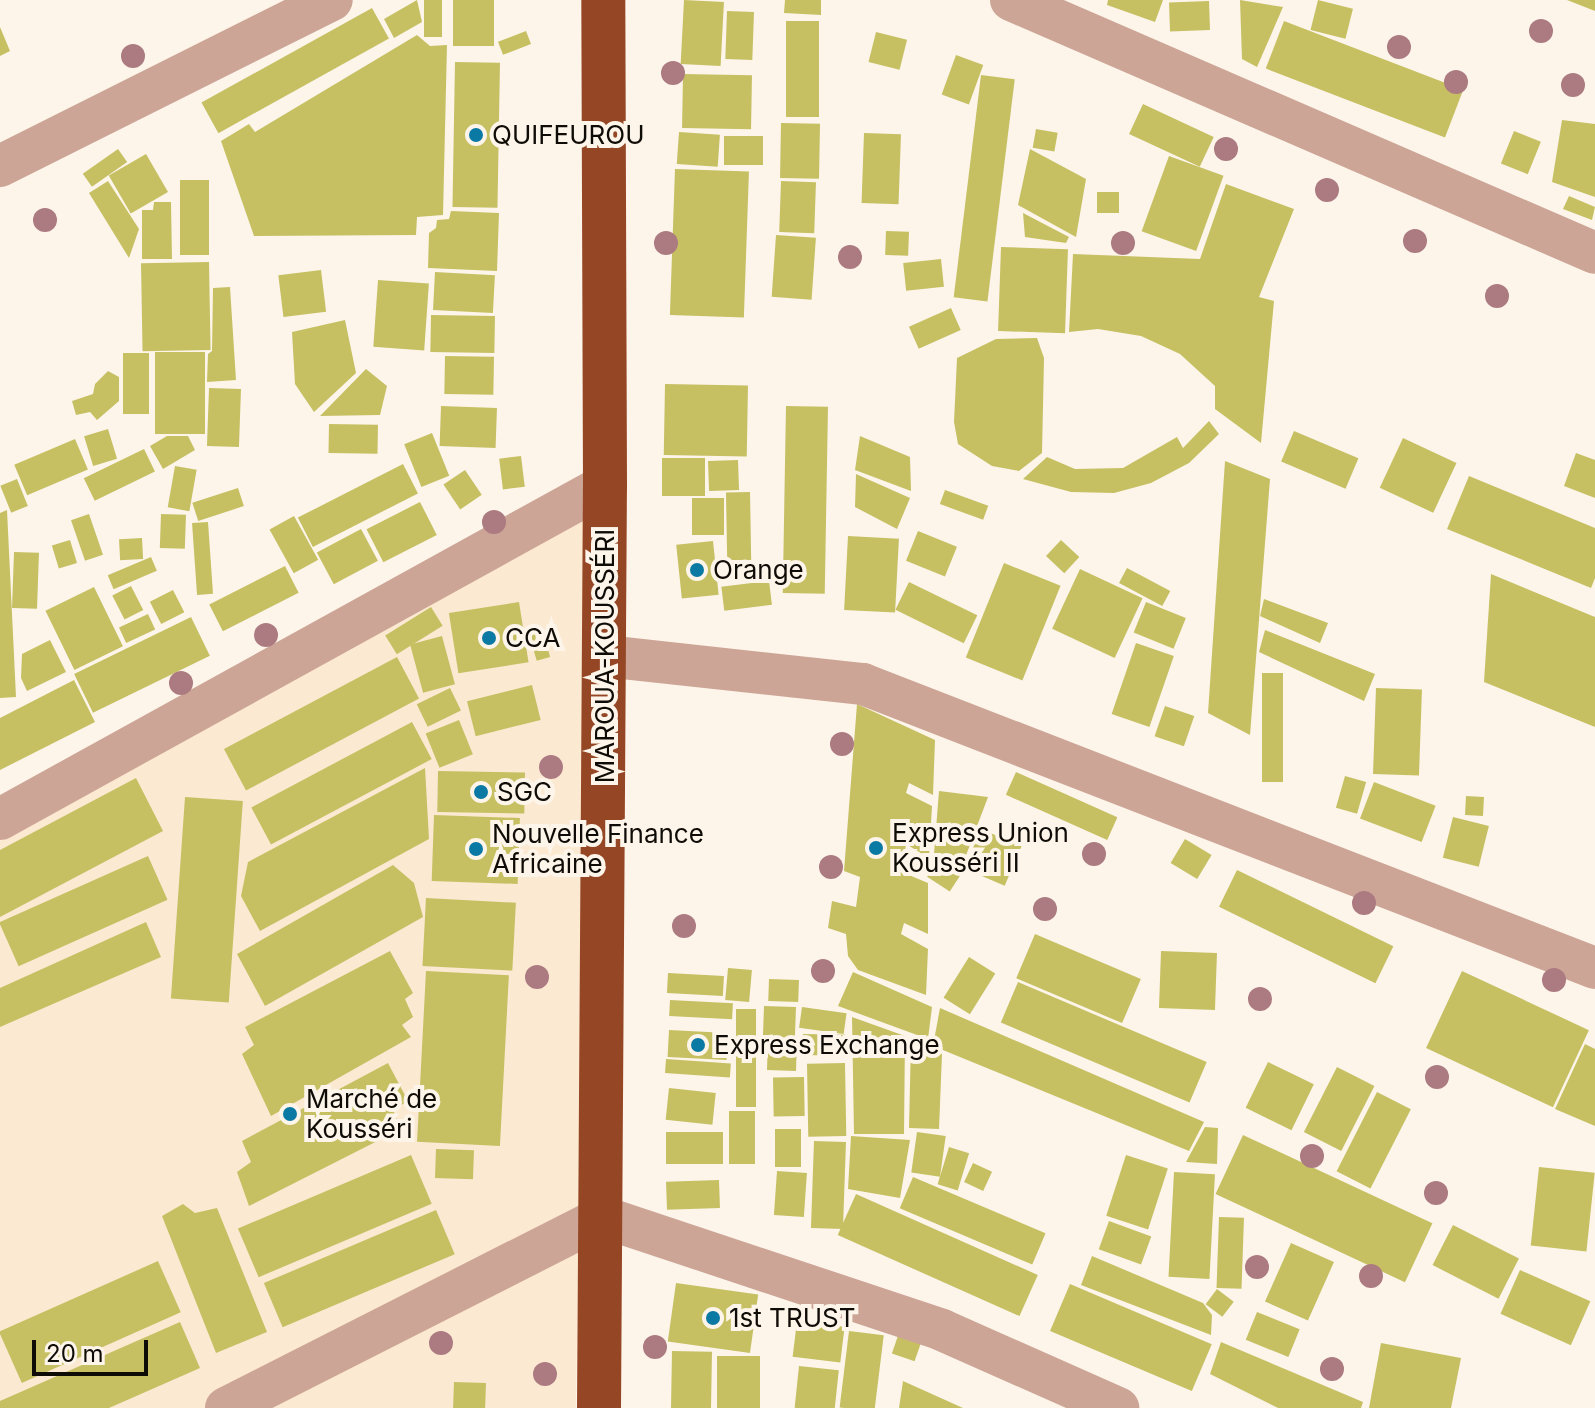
<!DOCTYPE html>
<html>
<head>
<meta charset="utf-8">
<style>
  body { margin:0 }
  #map { position:relative; width:1595px; height:1408px; overflow:hidden; background:#fdf5ea; font-family:Inter,sans-serif }
  div>[style] { position:absolute }
  [style*='--x'] { left:calc(var(--x)*1px); top:calc(var(--y)*1px); width:calc(var(--w)*1px); rotate:calc(var(--a)*1deg) }
  .built>* { inset:0; background:#fce9d1 }
  .building>* { inset:0; background:#c6c063; transform-origin:0 0 }
  .street>* { height:42px; margin:-21px; padding:0 21px; transform-origin:21px; border-radius:21px; background:#cda596 }
  .highway>* { height:44px; margin:-22px; padding:0 22px; transform-origin:22px; border-radius:22px; background:#954624 }
  .trees>* { width:24px; height:24px; margin:-12px; border-radius:50%; background:#ac7a81 }
  .dots>* { width:22px; height:22px; translate:-50% -50%; box-sizing:border-box; border:4px solid #fdf5ea; border-radius:50% }
  span { translate:-50% -50%; white-space:nowrap; text-align:center; line-height:1.15; -webkit-text-stroke:8px #fdf5ea; paint-order:stroke }
  .poi-label { font-size:26px; color:#0f0b06 }
  .left { translate:0 -50%; text-align:left }
  .street-label { font-size:26px; color:#0f0b06 }
  .scale { position:absolute; left:32px; top:1340px; width:116px; height:36px; box-sizing:border-box; border:4px solid #0f0b06; border-top:0; padding-left:10px; font-size:24px; line-height:28px; white-space:nowrap; color:#0f0b06; -webkit-text-stroke:6px #fdf5ea; paint-order:stroke }
</style>
</head>
<body>
<div id="map">
  <div class="built">
    <div style="clip-path:polygon(589px 498px,576px 1408px,0 1408px,0 820px)"></div>
  </div>
  <div class="building">
    <div style="clip-path:polygon(417px 0,422px 22px,394px 38px,384px 19px)"></div>
    <div style="left:424px;top:0;width:18px;height:37px"></div>
    <div style="left:453px;top:0;width:41px;height:46px"></div>
    <div style="left:684px;top:0;width:40px;height:64px;rotate:3deg"></div>
    <div style="clip-path:polygon(785px 0,821px 0,821px 15px,784px 13px)"></div>
    <div style="clip-path:polygon(1108px 0,1163px 0,1155px 22px,1107px 5px)"></div>
    <div style="clip-path:polygon(1240px 0,1283px 7px,1257px 67px,1242px 59px)"></div>
    <div style="left:1318px;top:0;width:36px;height:31px;rotate:14deg"></div>
    <div style="clip-path:polygon(1567px 0,1595px 0,1595px 11px)"></div>
    <div style="left:1209px;top:1px;width:29px;height:40px;rotate:88deg"></div>
    <div style="left:372px;top:8px;width:35px;height:195px;rotate:61deg"></div>
    <div style="left:727px;top:11px;width:27px;height:48px;rotate:2deg"></div>
    <div style="left:786px;top:21px;width:33px;height:96px"></div>
    <div style="left:1284px;top:21px;width:192px;height:51px;rotate:21deg"></div>
    <div style="clip-path:polygon(0 27px,10px 51px,0 56px)"></div>
    <div style="left:526px;top:31px;width:14px;height:30px;rotate:69deg"></div>
    <div style="left:876px;top:32px;width:32px;height:31px;rotate:14deg"></div>
    <div style="clip-path:polygon(417px 35px,430px 46px,447px 45px,443px 215px,417px 217px,416px 235px,254px 236px,221px 141px,249px 124px,255px 132px)"></div>
    <div style="left:956px;top:55px;width:29px;height:42px;rotate:20deg"></div>
    <div style="left:455px;top:62px;width:45px;height:145px;rotate:1deg"></div>
    <div style="left:683px;top:74px;width:69px;height:54px;rotate:1deg"></div>
    <div style="left:981px;top:75px;width:34px;height:224px;rotate:7deg"></div>
    <div style="left:1143px;top:104px;width:78px;height:33px;rotate:25deg"></div>
    <div style="clip-path:polygon(1562px 120px,1595px 124px,1595px 197px,1552px 182px)"></div>
    <div style="left:781px;top:123px;width:39px;height:55px;rotate:1deg"></div>
    <div style="left:1036px;top:129px;width:22px;height:19px;rotate:10deg"></div>
    <div style="left:1514px;top:131px;width:29px;height:35px;rotate:22deg"></div>
    <div style="left:679px;top:132px;width:41px;height:32px;rotate:4deg"></div>
    <div style="left:864px;top:133px;width:37px;height:70px;rotate:2deg"></div>
    <div style="left:724px;top:136px;width:39px;height:29px"></div>
    <div style="left:118px;top:149px;width:16px;height:43px;rotate:55deg"></div>
    <div style="clip-path:polygon(1030px 149px,1086px 179px,1076px 237px,1018px 205px)"></div>
    <div style="left:146px;top:154px;width:44px;height:43px;rotate:60deg"></div>
    <div style="left:1169px;top:156px;width:58px;height:80px;rotate:20deg"></div>
    <div style="left:675px;top:169px;width:74px;height:146px;rotate:2deg"></div>
    <div style="left:180px;top:180px;width:29px;height:75px"></div>
    <div style="clip-path:polygon(108px 181px,139px 229px,129px 258px,89px 193px)"></div>
    <div style="left:781px;top:181px;width:35px;height:51px;rotate:2deg"></div>
    <div style="clip-path:polygon(1226px 184px,1294px 209px,1259px 297px,1274px 301px,1261px 443px,1215px 409px,1215px 386px,1180px 354px,1141px 336px,1098px 329px,1069px 332px,1073px 254px,1200px 259px)"></div>
    <div style="left:1097px;top:192px;width:22px;height:21px"></div>
    <div style="clip-path:polygon(1569px 196px,1595px 207px,1592px 220px,1563px 209px)"></div>
    <div style="clip-path:polygon(154px 202px,171px 202px,172px 259px,142px 259px,142px 210px,153px 210px)"></div>
    <div style="clip-path:polygon(451px 211px,499px 213px,497px 271px,428px 268px,429px 233px,436px 228px,437px 220px,449px 219px)"></div>
    <div style="clip-path:polygon(1023px 213px,1069px 237px,1066px 243px,1025px 237px)"></div>
    <div style="left:886px;top:231px;width:23px;height:24px;rotate:2deg"></div>
    <div style="left:776px;top:235px;width:40px;height:62px;rotate:4deg"></div>
    <div style="left:1001px;top:247px;width:67px;height:84px;rotate:2deg"></div>
    <div style="left:941px;top:259px;width:28px;height:38px;rotate:84deg"></div>
    <div style="left:209px;top:262px;width:88px;height:68px;rotate:89deg"></div>
    <div style="left:321px;top:270px;width:42px;height:43px;rotate:83deg"></div>
    <div style="left:435px;top:272px;width:60px;height:38px;rotate:3deg"></div>
    <div style="left:378px;top:280px;width:51px;height:67px;rotate:4deg"></div>
    <div style="clip-path:polygon(230px 287px,236px 380px,207px 382px,208px 354px,212px 351px,213px 288px)"></div>
    <div style="left:951px;top:308px;width:24px;height:46px;rotate:66deg"></div>
    <div style="left:431px;top:315px;width:64px;height:37px;rotate:1deg"></div>
    <div style="clip-path:polygon(345px 320px,356px 373px,314px 412px,295px 384px,292px 332px)"></div>
    <div style="clip-path:polygon(1037px 338px,1044px 358px,1042px 453px,1019px 471px,992px 466px,958px 444px,954px 422px,957px 358px,996px 339px)"></div>
    <div style="left:205px;top:352px;width:82px;height:50px;rotate:90deg"></div>
    <div style="left:123px;top:353px;width:26px;height:61px"></div>
    <div style="left:445px;top:356px;width:49px;height:38px;rotate:1deg"></div>
    <div style="clip-path:polygon(366px 369px,387px 386px,380px 415px,320px 416px)"></div>
    <div style="clip-path:polygon(108px 371px,119px 377px,119px 401px,97px 420px,90px 412px,76px 415px,72px 401px,93px 394px,95px 384px)"></div>
    <div style="left:665px;top:384px;width:83px;height:71px;rotate:1deg"></div>
    <div style="left:209px;top:388px;width:32px;height:58px;rotate:2deg"></div>
    <div style="left:441px;top:406px;width:56px;height:40px;rotate:2deg"></div>
    <div style="left:786px;top:406px;width:42px;height:187px;rotate:1deg"></div>
    <div style="clip-path:polygon(1209px 421px,1219px 434px,1189px 463px,1151px 483px,1114px 493px,1071px 492px,1023px 479px,1047px 457px,1075px 469px,1123px 468px,1177px 437px,1183px 448px)"></div>
    <div style="left:329px;top:424px;width:49px;height:29px;rotate:1deg"></div>
    <div style="left:108px;top:429px;width:31px;height:25px;rotate:73deg"></div>
    <div style="left:1294px;top:431px;width:70px;height:33px;rotate:23deg"></div>
    <div style="left:432px;top:433px;width:46px;height:30px;rotate:68deg"></div>
    <div style="clip-path:polygon(167px 436px,188px 436px,195px 450px,163px 469px,150px 446px)"></div>
    <div style="clip-path:polygon(860px 436px,910px 457px,911px 491px,855px 470px)"></div>
    <div style="left:1403px;top:438px;width:59px;height:55px;rotate:25deg"></div>
    <div style="left:75px;top:439px;width:33px;height:66px;rotate:67deg"></div>
    <div style="left:144px;top:449px;width:25px;height:67px;rotate:64deg"></div>
    <div style="clip-path:polygon(1576px 453px,1595px 460px,1595px 498px,1564px 486px)"></div>
    <div style="left:521px;top:456px;width:31px;height:22px;rotate:83deg"></div>
    <div style="left:705px;top:458px;width:38px;height:43px;rotate:90deg"></div>
    <div style="left:738px;top:460px;width:30px;height:30px;rotate:88deg"></div>
    <div style="clip-path:polygon(1225px 461px,1270px 479px,1250px 735px,1208px 713px)"></div>
    <div style="left:403px;top:464px;width:33px;height:118px;rotate:63deg"></div>
    <div style="left:175px;top:466px;width:22px;height:42px;rotate:10deg"></div>
    <div style="left:465px;top:470px;width:30px;height:26px;rotate:56deg"></div>
    <div style="clip-path:polygon(856px 474px,910px 498px,897px 529px,855px 507px)"></div>
    <div style="clip-path:polygon(1469px 476px,1595px 528px,1595px 578px,1591px 588px,1447px 529px)"></div>
    <div style="left:17px;top:479px;width:29px;height:18px;rotate:68deg"></div>
    <div style="left:238px;top:488px;width:19px;height:48px;rotate:72deg"></div>
    <div style="left:945px;top:490px;width:46px;height:15px;rotate:20deg"></div>
    <div style="left:750px;top:492px;width:68px;height:24px;rotate:89deg"></div>
    <div style="left:692px;top:498px;width:32px;height:37px"></div>
    <div style="left:420px;top:502px;width:37px;height:60px;rotate:63deg"></div>
    <div style="clip-path:polygon(7px 510px,16px 697px,0 698px,0 513px)"></div>
    <div style="left:89px;top:514px;width:43px;height:19px;rotate:71deg"></div>
    <div style="left:161px;top:514px;width:25px;height:34px;rotate:2deg"></div>
    <div style="left:294px;top:516px;width:50px;height:28px;rotate:61deg"></div>
    <div style="left:208px;top:522px;width:72px;height:16px;rotate:86deg"></div>
    <div style="left:361px;top:529px;width:36px;height:50px;rotate:62deg"></div>
    <div style="left:918px;top:531px;width:42px;height:32px;rotate:22deg"></div>
    <div style="left:848px;top:536px;width:51px;height:74px;rotate:3deg"></div>
    <div style="left:142px;top:538px;width:21px;height:23px;rotate:87deg"></div>
    <div style="left:70px;top:540px;width:24px;height:19px;rotate:73deg"></div>
    <div style="left:1061px;top:540px;width:25px;height:22px;rotate:43deg"></div>
    <div style="left:713px;top:541px;width:54px;height:37px;rotate:84deg"></div>
    <div style="left:14px;top:552px;width:25px;height:56px;rotate:2deg"></div>
    <div style="left:151px;top:557px;width:15px;height:47px;rotate:67deg"></div>
    <div style="left:1004px;top:563px;width:61px;height:102px;rotate:22deg"></div>
    <div style="left:285px;top:566px;width:30px;height:85px;rotate:63deg"></div>
    <div style="left:1127px;top:568px;width:49px;height:17px;rotate:28deg"></div>
    <div style="left:1080px;top:569px;width:69px;height:66px;rotate:25deg"></div>
    <div style="clip-path:polygon(1491px 574px,1595px 617px,1595px 727px,1484px 682px)"></div>
    <div style="left:769px;top:581px;width:24px;height:48px;rotate:83deg"></div>
    <div style="left:909px;top:582px;width:76px;height:31px;rotate:26deg"></div>
    <div style="left:131px;top:586px;width:27px;height:21px;rotate:63deg"></div>
    <div style="left:94px;top:587px;width:66px;height:54px;rotate:64deg"></div>
    <div style="left:173px;top:590px;width:25px;height:26px;rotate:63deg"></div>
    <div style="clip-path:polygon(1264px 599px,1328px 623px,1320px 643px,1260px 616px)"></div>
    <div style="left:519px;top:602px;width:61px;height:71px;rotate:81deg"></div>
    <div style="left:1146px;top:602px;width:43px;height:33px;rotate:22deg"></div>
    <div style="left:431px;top:607px;width:22px;height:54px;rotate:58deg"></div>
    <div style="left:148px;top:614px;width:17px;height:32px;rotate:65deg"></div>
    <div style="left:191px;top:617px;width:43px;height:130px;rotate:64deg"></div>
    <div style="clip-path:polygon(1265px 630px,1375px 674px,1364px 701px,1259px 652px)"></div>
    <div style="left:543px;top:632px;width:26px;height:14px;rotate:74deg"></div>
    <div style="left:442px;top:636px;width:50px;height:33px;rotate:75deg"></div>
    <div style="clip-path:polygon(50px 640px,66px 672px,27px 691px,21px 678px,22px 654px)"></div>
    <div style="left:1136px;top:643px;width:40px;height:75px;rotate:19deg"></div>
    <div style="left:397px;top:657px;width:47px;height:196px;rotate:62deg"></div>
    <div style="left:1262px;top:673px;width:21px;height:109px"></div>
    <div style="clip-path:polygon(74px 680px,95px 722px,0 770px,0 718px)"></div>
    <div style="left:532px;top:685px;width:36px;height:67px;rotate:76deg"></div>
    <div style="left:450px;top:688px;width:25px;height:37px;rotate:64deg"></div>
    <div style="left:1376px;top:688px;width:46px;height:86px;rotate:2deg"></div>
    <div style="clip-path:polygon(857px 704px,935px 740px,933px 795px,909px 783px,906px 793px,932px 806px,929px 858px,906px 844px,905px 852px,928px 865px,925px 872px,905px 861px,904px 873px,928px 883px,928px 934px,904px 923px,901px 934px,928px 949px,926px 995px,858px 970px,848px 956px,846px 934px,828px 928px,832px 901px,856px 907px,860px 877px,844px 871px)"></div>
    <div style="left:1165px;top:706px;width:31px;height:32px;rotate:19deg"></div>
    <div style="left:459px;top:720px;width:37px;height:36px;rotate:68deg"></div>
    <div style="left:412px;top:722px;width:42px;height:182px;rotate:62deg"></div>
    <div style="clip-path:polygon(425px 768px,429px 839px,260px 931px,241px 896px,248px 862px)"></div>
    <div style="left:438px;top:771px;width:87px;height:41px;rotate:1deg"></div>
    <div style="left:1016px;top:772px;width:111px;height:25px;rotate:24deg"></div>
    <div style="left:1345px;top:776px;width:22px;height:33px;rotate:16deg"></div>
    <div style="clip-path:polygon(136px 778px,163px 831px,0 917px,0 850px)"></div>
    <div style="left:1374px;top:782px;width:66px;height:39px;rotate:21deg"></div>
    <div style="clip-path:polygon(939px 791px,988px 797px,962px 866px,934px 854px)"></div>
    <div style="left:1466px;top:796px;width:18px;height:19px;rotate:3deg"></div>
    <div style="left:185px;top:797px;width:58px;height:202px;rotate:4deg"></div>
    <div style="left:434px;top:815px;width:86px;height:66px;rotate:2deg"></div>
    <div style="left:1453px;top:817px;width:37px;height:42px;rotate:14deg"></div>
    <div style="left:981px;top:829px;width:44px;height:43px;rotate:23deg"></div>
    <div style="left:1185px;top:839px;width:31px;height:28px;rotate:31deg"></div>
    <div style="left:148px;top:856px;width:48px;height:163px;rotate:66deg"></div>
    <div style="left:938px;top:860px;width:27px;height:20px;rotate:33deg"></div>
    <div style="clip-path:polygon(393px 865px,414px 883px,423px 917px,265px 1006px,237px 954px)"></div>
    <div style="left:1237px;top:870px;width:174px;height:41px;rotate:26deg"></div>
    <div style="left:426px;top:898px;width:90px;height:68px;rotate:3deg"></div>
    <div style="clip-path:polygon(146px 922px,161px 957px,0 1027px,0 988px)"></div>
    <div style="left:1035px;top:934px;width:115px;height:48px;rotate:23deg"></div>
    <div style="clip-path:polygon(390px 951px,413px 993px,405px 999px,413px 1017px,402px 1025px,411px 1037px,271px 1116px,242px 1054px,254px 1045px,245px 1027px)"></div>
    <div style="left:1161px;top:951px;width:56px;height:57px;rotate:2deg"></div>
    <div style="left:969px;top:957px;width:31px;height:48px;rotate:32deg"></div>
    <div style="left:728px;top:968px;width:24px;height:32px;rotate:5deg"></div>
    <div style="left:426px;top:971px;width:83px;height:171px;rotate:3deg"></div>
    <div style="left:1462px;top:971px;width:140px;height:85px;rotate:25deg"></div>
    <div style="clip-path:polygon(853px 972px,932px 1007px,928px 1039px,838px 1006px)"></div>
    <div style="left:668px;top:973px;width:56px;height:20px;rotate:3deg"></div>
    <div style="left:769px;top:979px;width:30px;height:22px;rotate:2deg"></div>
    <div style="left:1018px;top:982px;width:205px;height:44px;rotate:23deg"></div>
    <div style="left:670px;top:1000px;width:63px;height:16px;rotate:3deg"></div>
    <div style="left:764px;top:1006px;width:32px;height:31px;rotate:2deg"></div>
    <div style="left:802px;top:1007px;width:45px;height:21px;rotate:8deg"></div>
    <div style="clip-path:polygon(940px 1008px,1204px 1122px,1189px 1151px,933px 1046px)"></div>
    <div style="left:736px;top:1009px;width:20px;height:98px"></div>
    <div style="clip-path:polygon(852px 1017px,905px 1036px,904px 1134px,854px 1134px)"></div>
    <div style="left:669px;top:1030px;width:59px;height:27px;rotate:3deg"></div>
    <div style="left:803px;top:1034px;width:43px;height:21px;rotate:1deg"></div>
    <div style="left:768px;top:1041px;width:29px;height:29px;rotate:2deg"></div>
    <div style="clip-path:polygon(911px 1041px,942px 1054px,939px 1129px,909px 1128px)"></div>
    <div style="clip-path:polygon(1585px 1044px,1595px 1049px,1595px 1126px,1555px 1109px)"></div>
    <div style="left:666px;top:1059px;width:65px;height:14px;rotate:4deg"></div>
    <div style="left:1268px;top:1062px;width:51px;height:51px;rotate:26deg"></div>
    <div style="clip-path:polygon(388px 1063px,408px 1101px,393px 1110px,401px 1129px,249px 1206px,237px 1172px,251px 1162px,242px 1141px)"></div>
    <div style="left:845px;top:1063px;width:73px;height:38px;rotate:89deg"></div>
    <div style="left:1337px;top:1067px;width:42px;height:73px;rotate:27deg"></div>
    <div style="left:804px;top:1077px;width:39px;height:31px;rotate:89deg"></div>
    <div style="left:669px;top:1088px;width:47px;height:32px;rotate:6deg"></div>
    <div style="left:1377px;top:1092px;width:38px;height:89px;rotate:27deg"></div>
    <div style="left:729px;top:1111px;width:26px;height:53px"></div>
    <div style="clip-path:polygon(1205px 1127px,1218px 1128px,1217px 1164px,1186px 1162px)"></div>
    <div style="left:775px;top:1129px;width:26px;height:38px"></div>
    <div style="left:666px;top:1132px;width:57px;height:32px"></div>
    <div style="left:917px;top:1132px;width:29px;height:41px;rotate:8deg"></div>
    <div style="left:1243px;top:1135px;width:209px;height:65px;rotate:25deg"></div>
    <div style="clip-path:polygon(851px 1136px,910px 1140px,900px 1198px,848px 1189px)"></div>
    <div style="left:814px;top:1141px;width:32px;height:87px;rotate:2deg"></div>
    <div style="left:949px;top:1147px;width:21px;height:39px;rotate:17deg"></div>
    <div style="left:436px;top:1149px;width:38px;height:29px;rotate:2deg"></div>
    <div style="left:411px;top:1155px;width:53px;height:188px;rotate:67deg"></div>
    <div style="left:1126px;top:1155px;width:44px;height:64px;rotate:18deg"></div>
    <div style="left:973px;top:1163px;width:21px;height:21px;rotate:25deg"></div>
    <div style="left:1539px;top:1167px;width:56px;height:79px;rotate:6deg"></div>
    <div style="left:777px;top:1171px;width:30px;height:44px;rotate:4deg"></div>
    <div style="left:1174px;top:1172px;width:41px;height:105px;rotate:3deg"></div>
    <div style="left:913px;top:1177px;width:144px;height:34px;rotate:23deg"></div>
    <div style="left:719px;top:1180px;width:28px;height:53px;rotate:88deg"></div>
    <div style="left:856px;top:1194px;width:199px;height:45px;rotate:24deg"></div>
    <div style="clip-path:polygon(183px 1204px,195px 1213px,217px 1208px,267px 1332px,216px 1353px,162px 1216px)"></div>
    <div style="left:436px;top:1210px;width:48px;height:187px;rotate:67deg"></div>
    <div style="left:1219px;top:1217px;width:25px;height:71px;rotate:2deg"></div>
    <div style="left:1109px;top:1221px;width:45px;height:30px;rotate:20deg"></div>
    <div style="left:1453px;top:1225px;width:74px;height:45px;rotate:27deg"></div>
    <div style="left:1291px;top:1243px;width:47px;height:64px;rotate:24deg"></div>
    <div style="clip-path:polygon(1092px 1256px,1203px 1303px,1212px 1315px,1211px 1335px,1081px 1285px)"></div>
    <div style="left:158px;top:1261px;width:56px;height:174px;rotate:66deg"></div>
    <div style="left:1520px;top:1270px;width:77px;height:48px;rotate:24deg"></div>
    <div style="left:676px;top:1283px;width:83px;height:59px;rotate:8deg"></div>
    <div style="left:1070px;top:1284px;width:154px;height:51px;rotate:23deg"></div>
    <div style="left:1217px;top:1289px;width:21px;height:19px;rotate:37deg"></div>
    <div style="left:1257px;top:1312px;width:46px;height:30px;rotate:22deg"></div>
    <div style="left:797px;top:1321px;width:48px;height:36px;rotate:7deg"></div>
    <div style="clip-path:polygon(180px 1322px,200px 1368px,109px 1408px,0 1408px,0 1401px)"></div>
    <div style="left:901px;top:1327px;width:24px;height:28px;rotate:19deg"></div>
    <div style="left:849px;top:1331px;width:35px;height:77px;rotate:7deg"></div>
    <div style="clip-path:polygon(1221px 1342px,1363px 1402px,1361px 1408px,1278px 1408px,1210px 1374px)"></div>
    <div style="clip-path:polygon(1381px 1343px,1461px 1358px,1451px 1408px,1369px 1408px)"></div>
    <div style="left:672px;top:1351px;width:40px;height:57px;rotate:1deg"></div>
    <div style="left:717px;top:1356px;width:43px;height:52px"></div>
    <div style="left:799px;top:1366px;width:40px;height:42px;rotate:6deg"></div>
    <div style="clip-path:polygon(903px 1381px,963px 1408px,899px 1408px)"></div>
    <div style="left:454px;top:1382px;width:32px;height:26px;rotate:2deg"></div>
  </div>
  <div class="street">
    <div style="--x:1011;--y:0;--w:636;--a:23.42"></div>
    <div style="--x:0;--y:166;--w:371;--a:-26.6"></div>
    <div style="--x:605;--y:656;--w:260;--a:6.2"></div>
    <div style="--x:863;--y:684;--w:785;--a:21.21"></div>
    <div style="--x:0;--y:819;--w:691;--a:-28.9"></div>
    <div style="--x:226;--y:1408;--w:423;--a:-26.9"></div>
    <div style="--x:603;--y:1217;--w:357;--a:18.4"></div>
    <div style="--x:942;--y:1330;--w:193;--a:23.9"></div>
  </div>
  <div class="highway">
    <div style="--x:599;--y:1408;--w:923;--a:-89.63"></div>
    <div style="--x:605;--y:485;--w:485;--a:-90.2"></div>
  </div>
  <div class="trees">
    <div style="left:1541px;top:31px"></div>
    <div style="left:1399px;top:47px"></div>
    <div style="left:133px;top:56px"></div>
    <div style="left:673px;top:73px"></div>
    <div style="left:1456px;top:82px"></div>
    <div style="left:1573px;top:85px"></div>
    <div style="left:1226px;top:149px"></div>
    <div style="left:1327px;top:190px"></div>
    <div style="left:45px;top:220px"></div>
    <div style="left:1415px;top:241px"></div>
    <div style="left:666px;top:243px"></div>
    <div style="left:1123px;top:243px"></div>
    <div style="left:850px;top:257px"></div>
    <div style="left:1497px;top:296px"></div>
    <div style="left:494px;top:522px"></div>
    <div style="left:266px;top:635px"></div>
    <div style="left:181px;top:683px"></div>
    <div style="left:842px;top:744px"></div>
    <div style="left:551px;top:767px"></div>
    <div style="left:1094px;top:854px"></div>
    <div style="left:831px;top:867px"></div>
    <div style="left:1364px;top:903px"></div>
    <div style="left:1045px;top:909px"></div>
    <div style="left:684px;top:926px"></div>
    <div style="left:823px;top:971px"></div>
    <div style="left:537px;top:977px"></div>
    <div style="left:1554px;top:980px"></div>
    <div style="left:1260px;top:999px"></div>
    <div style="left:1437px;top:1077px"></div>
    <div style="left:1312px;top:1156px"></div>
    <div style="left:1436px;top:1193px"></div>
    <div style="left:1257px;top:1267px"></div>
    <div style="left:1371px;top:1276px"></div>
    <div style="left:441px;top:1343px"></div>
    <div style="left:655px;top:1347px"></div>
    <div style="left:1332px;top:1369px"></div>
    <div style="left:545px;top:1374px"></div>
  </div>
  <div class="dots">
    <div style="left:476px;top:135px;background:#0a79a3"></div>
    <div style="left:697px;top:570px;background:#0a79a3"></div>
    <div style="left:489px;top:638px;background:#0a79a3"></div>
    <div style="left:481px;top:792px;background:#0a79a3"></div>
    <div style="left:876px;top:848px;background:#0a79a3"></div>
    <div style="left:476px;top:849px;background:#0a79a3"></div>
    <div style="left:698px;top:1045px;background:#0a79a3"></div>
    <div style="left:290px;top:1114px;background:#0a79a3"></div>
    <div style="left:713px;top:1318px;background:#0a79a3"></div>
  </div>
  <div class="poi-label">
    <span class="left" style="left:492px;top:135px">QUIFEUROU</span>
    <span class="left" style="left:713px;top:570px">Orange</span>
    <span class="left" style="left:505px;top:638px">CCA</span>
    <span class="left" style="left:497px;top:792px">SGC</span>
    <span class="left" style="left:892px;top:848px">Express Union<br>Kousséri II</span>
    <span class="left" style="left:492px;top:849px">Nouvelle Finance<br>Africaine</span>
    <span class="left" style="left:714px;top:1045px">Express Exchange</span>
    <span class="left" style="left:306px;top:1114px">Marché de<br>Kousséri</span>
    <span class="left" style="left:729px;top:1318px">1st TRUST</span>
  </div>
  <div class="street-label">
    <span style="left:605px;top:656px;rotate:-90deg">MAROUA-KOUSSÉRI</span>
  </div>
  <div class="scale">20 m</div>
</div>
</body>
</html>
